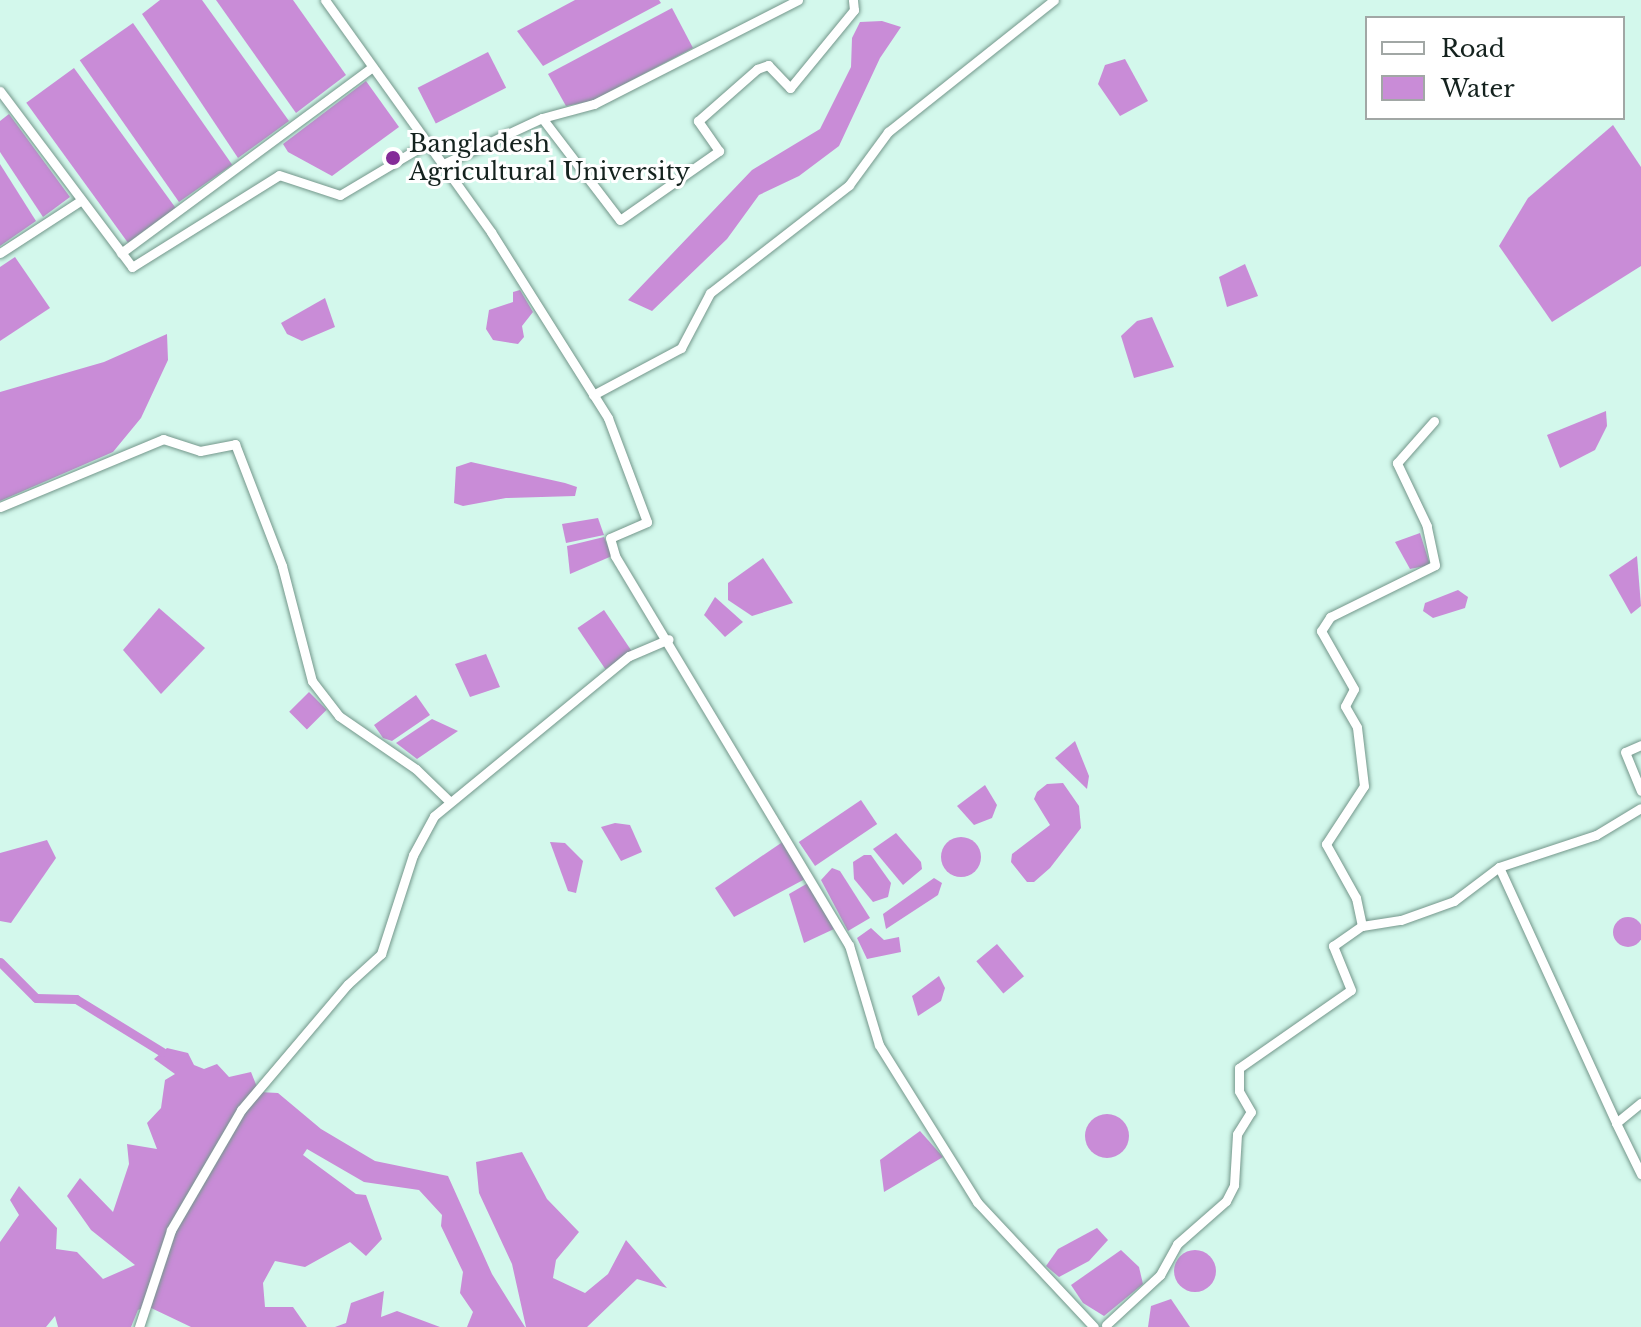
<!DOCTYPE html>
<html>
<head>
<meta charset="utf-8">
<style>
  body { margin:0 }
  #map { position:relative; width:1641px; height:1327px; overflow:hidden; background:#d3f8ec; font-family:"Libre Baskerville",serif }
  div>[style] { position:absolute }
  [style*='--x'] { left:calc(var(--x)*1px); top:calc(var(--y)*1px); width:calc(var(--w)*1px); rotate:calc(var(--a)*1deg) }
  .water>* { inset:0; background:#c98cd7; transform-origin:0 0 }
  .round { border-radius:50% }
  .canal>* { height:9px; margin:-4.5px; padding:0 4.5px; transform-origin:4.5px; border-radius:4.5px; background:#c98cd7 }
  .roads { filter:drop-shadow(0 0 2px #74978b) drop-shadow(0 0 2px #74978b) }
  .minor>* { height:9px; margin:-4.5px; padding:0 4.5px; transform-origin:4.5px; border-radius:4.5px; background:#fff }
  .dots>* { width:22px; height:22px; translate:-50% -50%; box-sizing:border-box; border:4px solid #fff; border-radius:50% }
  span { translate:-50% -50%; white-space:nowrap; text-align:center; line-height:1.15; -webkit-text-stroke:6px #fff; paint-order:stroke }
  .poi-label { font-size:24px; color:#14221e }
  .left { translate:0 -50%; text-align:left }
  .legend { position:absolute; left:1365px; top:16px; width:260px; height:104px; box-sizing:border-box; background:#fff; border:2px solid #a1a7a5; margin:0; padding:10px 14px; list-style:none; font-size:24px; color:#14221e }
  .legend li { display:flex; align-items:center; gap:16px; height:40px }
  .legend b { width:40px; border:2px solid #a1a7a5 }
</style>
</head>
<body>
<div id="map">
  <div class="water">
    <div style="clip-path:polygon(160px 0,202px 0,289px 121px,238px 158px,142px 14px)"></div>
    <div style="clip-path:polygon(216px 0,293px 0,346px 75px,296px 113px)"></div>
    <div style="clip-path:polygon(575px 0,659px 0,661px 3px,543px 66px,517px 31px)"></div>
    <div style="clip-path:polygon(672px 8px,693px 48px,592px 101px,566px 106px,548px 74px)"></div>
    <div style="clip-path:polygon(882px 21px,901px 27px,880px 58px,839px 146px,799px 176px,759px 195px,727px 239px,652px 311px,628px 300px,752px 170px,820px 129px,851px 67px,852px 38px,860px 22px)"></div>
    <div style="left:133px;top:23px;width:173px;height:65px;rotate:55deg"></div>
    <div style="left:488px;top:52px;width:40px;height:79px;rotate:63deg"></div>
    <div style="clip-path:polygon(1125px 59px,1148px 101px,1120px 116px,1098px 84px,1105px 65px)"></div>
    <div style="left:74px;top:68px;width:173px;height:59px;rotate:54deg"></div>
    <div style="clip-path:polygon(366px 81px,399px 127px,332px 176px,288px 152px,283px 144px)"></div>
    <div style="clip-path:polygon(9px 114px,70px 197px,43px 217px,0 152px,0 121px)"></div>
    <div style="clip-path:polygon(1613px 125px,1641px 167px,1641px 266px,1552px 322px,1499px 246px,1528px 198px)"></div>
    <div style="clip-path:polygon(0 164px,36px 221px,0 246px)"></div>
    <div style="clip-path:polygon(15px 257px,50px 308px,0 341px,0 267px)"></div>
    <div style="clip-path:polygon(1245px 264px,1258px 296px,1227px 307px,1219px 277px)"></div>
    <div style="clip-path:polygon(520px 290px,533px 312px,522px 326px,524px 337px,518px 344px,493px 340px,486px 329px,489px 310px,513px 302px,513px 292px)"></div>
    <div style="clip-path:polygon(325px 298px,335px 327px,302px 341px,287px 334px,281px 323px)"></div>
    <div style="clip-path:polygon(1152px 317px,1174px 367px,1134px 378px,1121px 336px,1137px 321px)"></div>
    <div style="clip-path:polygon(167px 334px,168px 360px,141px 418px,113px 452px,0 501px,0 392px,104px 362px)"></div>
    <div style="clip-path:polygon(1606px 411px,1607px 426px,1595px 450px,1560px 468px,1547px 435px)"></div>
    <div style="clip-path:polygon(471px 462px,565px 483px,577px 487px,575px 496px,506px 498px,463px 506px,454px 503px,456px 467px)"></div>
    <div style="clip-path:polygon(598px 518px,604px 535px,566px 543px,562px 524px)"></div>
    <div style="clip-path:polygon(1420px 533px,1430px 565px,1410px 569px,1395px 542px)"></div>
    <div style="clip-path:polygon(604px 537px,612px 556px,570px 574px,567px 546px)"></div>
    <div style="clip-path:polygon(1637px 556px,1641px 606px,1631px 614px,1609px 575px)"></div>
    <div style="clip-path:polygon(763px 558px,793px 603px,752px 616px,728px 600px,728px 583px)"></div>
    <div style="clip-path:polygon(1458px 590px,1468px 597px,1465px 608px,1433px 618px,1423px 611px,1425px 603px)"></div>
    <div style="clip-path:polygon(715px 597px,743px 622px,725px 637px,704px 615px)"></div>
    <div style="clip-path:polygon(159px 608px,205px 648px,161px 694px,123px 650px)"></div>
    <div style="left:604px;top:610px;width:50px;height:32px;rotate:56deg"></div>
    <div style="clip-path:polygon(486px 654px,500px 687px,470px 697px,455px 664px)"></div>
    <div style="left:309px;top:692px;width:25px;height:28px;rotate:45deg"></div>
    <div style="clip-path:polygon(416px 695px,430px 715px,392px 741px,383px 738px,374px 725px)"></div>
    <div style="clip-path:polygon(432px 719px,458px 731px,417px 759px,396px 743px)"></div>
    <div style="clip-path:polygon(1075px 741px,1089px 776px,1087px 789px,1055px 758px)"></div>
    <div style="clip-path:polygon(1063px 783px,1079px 806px,1081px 828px,1050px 868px,1034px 882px,1027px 882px,1011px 862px,1012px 854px,1050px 825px,1034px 799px,1037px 792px,1047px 784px)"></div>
    <div style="clip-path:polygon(985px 785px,997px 805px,992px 818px,974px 825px,957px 806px)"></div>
    <div style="left:861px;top:800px;width:29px;height:75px;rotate:56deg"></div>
    <div style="clip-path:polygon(615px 823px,630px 825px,642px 852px,621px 861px,601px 827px)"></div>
    <div style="clip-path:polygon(896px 833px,921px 862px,922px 869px,903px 885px,873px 849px)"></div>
    <div class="round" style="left:941px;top:837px;width:40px;height:40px"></div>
    <div style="clip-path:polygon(47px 840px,56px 858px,11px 923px,0 921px,0 853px)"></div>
    <div style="clip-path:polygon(784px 841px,805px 879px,734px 917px,715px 888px)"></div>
    <div style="clip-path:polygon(550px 842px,565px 843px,583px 861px,576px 893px,568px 891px)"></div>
    <div style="clip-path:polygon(864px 855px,871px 855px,891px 883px,888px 897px,873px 902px,854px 879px,853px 862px)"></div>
    <div style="clip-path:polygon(832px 868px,840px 871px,870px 918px,848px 931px,821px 880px)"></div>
    <div style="clip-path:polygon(934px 878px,942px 883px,938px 895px,886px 929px,883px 914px)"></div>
    <div style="clip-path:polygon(808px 883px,834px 929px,804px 943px,789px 894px)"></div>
    <div class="round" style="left:1613px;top:917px;width:30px;height:30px"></div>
    <div style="clip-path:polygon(871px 928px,884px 940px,899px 937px,901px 952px,867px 959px,857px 938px)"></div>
    <div style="left:997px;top:944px;width:42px;height:27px;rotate:50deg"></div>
    <div style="clip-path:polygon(939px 976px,945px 988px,941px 1001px,918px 1016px,912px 996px)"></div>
    <div style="clip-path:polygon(167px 1048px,188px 1053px,194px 1065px,204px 1069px,217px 1064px,229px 1077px,251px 1072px,259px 1092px,278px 1093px,321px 1129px,375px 1161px,448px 1176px,492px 1274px,525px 1327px,467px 1327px,473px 1312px,460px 1293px,463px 1272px,441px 1226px,442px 1215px,419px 1190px,364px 1182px,307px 1149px,303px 1155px,356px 1194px,366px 1195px,382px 1239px,366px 1256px,350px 1242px,305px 1267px,275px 1261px,263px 1283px,265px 1307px,293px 1307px,307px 1327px,191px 1327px,147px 1306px,138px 1310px,131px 1327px,58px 1327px,55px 1316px,46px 1327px,0 1327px,0 1242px,19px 1215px,10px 1200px,19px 1186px,57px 1228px,56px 1249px,77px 1252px,103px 1279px,135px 1265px,91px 1230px,67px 1196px,80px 1178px,113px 1212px,129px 1164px,127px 1144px,157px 1149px,147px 1123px,161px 1108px,165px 1080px,175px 1074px,154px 1059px)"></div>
    <div class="round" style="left:1085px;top:1114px;width:44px;height:44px"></div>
    <div style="clip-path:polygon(920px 1131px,943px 1157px,884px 1192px,880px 1160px)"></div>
    <div style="clip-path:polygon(522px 1152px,547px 1199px,579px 1232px,556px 1260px,553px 1278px,585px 1293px,608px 1274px,626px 1240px,667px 1288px,637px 1279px,587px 1327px,526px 1327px,512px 1264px,479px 1193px,476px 1162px)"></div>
    <div style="clip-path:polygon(1097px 1228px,1108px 1240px,1089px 1261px,1059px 1277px,1046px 1266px,1058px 1249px)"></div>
    <div class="round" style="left:1174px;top:1250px;width:42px;height:42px"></div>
    <div style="clip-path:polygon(1121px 1250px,1139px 1267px,1143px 1284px,1104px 1316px,1083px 1303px,1071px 1285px)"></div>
    <div style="clip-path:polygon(384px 1291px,381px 1317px,397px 1311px,440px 1327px,335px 1327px,346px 1323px,351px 1303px)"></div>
    <div style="clip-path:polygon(1171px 1299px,1190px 1327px,1148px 1327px,1151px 1306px)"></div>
  </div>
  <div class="canal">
    <div style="--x:0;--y:962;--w:51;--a:45"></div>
    <div style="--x:36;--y:998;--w:40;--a:1.4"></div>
    <div style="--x:76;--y:999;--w:101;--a:31.6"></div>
  </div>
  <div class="roads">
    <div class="minor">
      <div style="--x:325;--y:0;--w:285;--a:54.4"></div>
      <div style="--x:491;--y:232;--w:220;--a:57.8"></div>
      <div style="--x:608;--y:418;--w:111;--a:69.4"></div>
      <div style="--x:647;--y:522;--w:40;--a:156.6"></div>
      <div style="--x:610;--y:538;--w:19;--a:74"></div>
      <div style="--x:615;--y:556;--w:454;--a:59"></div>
      <div style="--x:849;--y:945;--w:104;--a:73.3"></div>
      <div style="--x:879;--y:1045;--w:185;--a:58"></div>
      <div style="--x:977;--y:1202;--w:171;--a:46.9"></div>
      <div style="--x:0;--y:91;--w:220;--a:53.1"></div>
      <div style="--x:132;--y:267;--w:173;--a:-32"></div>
      <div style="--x:279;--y:175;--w:64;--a:18.2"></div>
      <div style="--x:340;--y:195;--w:100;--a:-30.7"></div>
      <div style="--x:542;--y:118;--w:128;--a:52.6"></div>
      <div style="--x:620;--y:220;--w:121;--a:-34.9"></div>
      <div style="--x:719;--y:151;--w:37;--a:-125"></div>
      <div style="--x:698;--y:121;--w:79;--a:-41.4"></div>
      <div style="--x:757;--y:69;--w:12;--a:-20"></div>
      <div style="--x:768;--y:65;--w:32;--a:46"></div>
      <div style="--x:790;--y:88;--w:101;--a:-50.6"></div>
      <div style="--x:854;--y:10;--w:10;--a:-96"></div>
      <div style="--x:441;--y:165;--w:111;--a:-25"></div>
      <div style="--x:542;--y:118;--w:54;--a:-15.1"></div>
      <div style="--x:594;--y:104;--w:229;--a:-27"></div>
      <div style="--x:0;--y:253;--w:95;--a:-33"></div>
      <div style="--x:121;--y:253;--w:311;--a:-36.5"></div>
      <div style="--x:593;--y:395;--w:100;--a:-28.1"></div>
      <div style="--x:681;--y:348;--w:62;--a:-62.2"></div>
      <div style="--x:710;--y:293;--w:176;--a:-37.8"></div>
      <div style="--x:849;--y:185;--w:66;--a:-53.7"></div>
      <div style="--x:888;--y:132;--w:212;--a:-38.5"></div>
      <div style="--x:0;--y:507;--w:177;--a:-22.6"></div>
      <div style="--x:163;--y:439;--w:39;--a:18"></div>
      <div style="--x:200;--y:451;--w:36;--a:-11"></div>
      <div style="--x:235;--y:444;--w:131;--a:68.9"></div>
      <div style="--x:282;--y:566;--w:119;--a:75.4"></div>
      <div style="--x:312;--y:681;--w:44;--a:52.4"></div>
      <div style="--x:339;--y:716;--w:93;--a:34.5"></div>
      <div style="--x:416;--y:769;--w:45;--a:44.1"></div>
      <div style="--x:1641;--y:745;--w:17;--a:156"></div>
      <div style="--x:1625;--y:752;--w:42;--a:67.7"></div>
      <div style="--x:1499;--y:867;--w:281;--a:65.4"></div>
      <div style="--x:1616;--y:1123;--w:32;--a:-39"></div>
      <div style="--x:1362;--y:926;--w:29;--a:-102"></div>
      <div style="--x:1356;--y:898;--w:62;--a:-119.1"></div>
      <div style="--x:1326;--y:844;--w:69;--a:-56.8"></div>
      <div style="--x:1364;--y:786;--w:59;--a:-96.8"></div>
      <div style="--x:1357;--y:727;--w:24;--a:-120"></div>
      <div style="--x:1345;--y:706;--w:19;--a:-62"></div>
      <div style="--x:1354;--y:689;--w:67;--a:-119.6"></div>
      <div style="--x:1321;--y:631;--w:17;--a:-57"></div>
      <div style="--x:1330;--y:617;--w:117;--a:-26.3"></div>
      <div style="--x:1435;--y:565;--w:40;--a:-102"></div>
      <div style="--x:1427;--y:526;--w:70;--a:-115.5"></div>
      <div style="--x:1397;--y:463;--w:56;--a:-48.6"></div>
      <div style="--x:1616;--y:1123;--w:57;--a:63.9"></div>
      <div style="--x:1106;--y:1325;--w:74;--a:-42.8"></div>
      <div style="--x:1160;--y:1275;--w:35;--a:-61"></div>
      <div style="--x:1177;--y:1244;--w:65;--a:-41.3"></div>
      <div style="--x:1226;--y:1201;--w:18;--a:-63"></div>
      <div style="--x:1234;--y:1185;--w:51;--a:-86.6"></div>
      <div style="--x:1237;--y:1134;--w:26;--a:-58"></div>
      <div style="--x:1251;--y:1112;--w:24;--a:-120"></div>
      <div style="--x:1239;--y:1091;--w:23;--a:-90"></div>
      <div style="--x:1239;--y:1068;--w:136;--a:-34.9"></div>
      <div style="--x:1351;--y:990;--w:48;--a:-112.2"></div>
      <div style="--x:1333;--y:946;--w:35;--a:-35"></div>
      <div style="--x:1362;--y:926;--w:39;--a:-9"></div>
      <div style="--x:1401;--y:920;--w:56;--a:-19.7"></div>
      <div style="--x:1454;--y:901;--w:56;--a:-37.1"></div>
      <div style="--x:1499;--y:867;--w:102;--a:-18.3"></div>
      <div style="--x:1596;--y:835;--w:52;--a:-31"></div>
      <div style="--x:139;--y:1327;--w:102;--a:-71.7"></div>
      <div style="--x:171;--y:1230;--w:139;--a:-59.7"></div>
      <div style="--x:241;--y:1110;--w:165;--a:-49.7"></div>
      <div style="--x:348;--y:984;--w:45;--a:-42.3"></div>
      <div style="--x:381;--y:954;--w:104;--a:-72.1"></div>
      <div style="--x:413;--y:855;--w:44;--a:-61.7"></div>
      <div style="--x:434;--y:816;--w:252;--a:-39.4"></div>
      <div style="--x:629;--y:656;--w:43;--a:-23"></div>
    </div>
  </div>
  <div class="dots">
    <div style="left:393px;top:158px;background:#842c98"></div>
  </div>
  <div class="poi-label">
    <span class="left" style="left:409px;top:158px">Bangladesh<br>Agricultural University</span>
  </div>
  <ul class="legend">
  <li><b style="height:10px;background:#fff"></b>Road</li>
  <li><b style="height:22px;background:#c98cd7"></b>Water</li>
  </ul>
</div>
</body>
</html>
